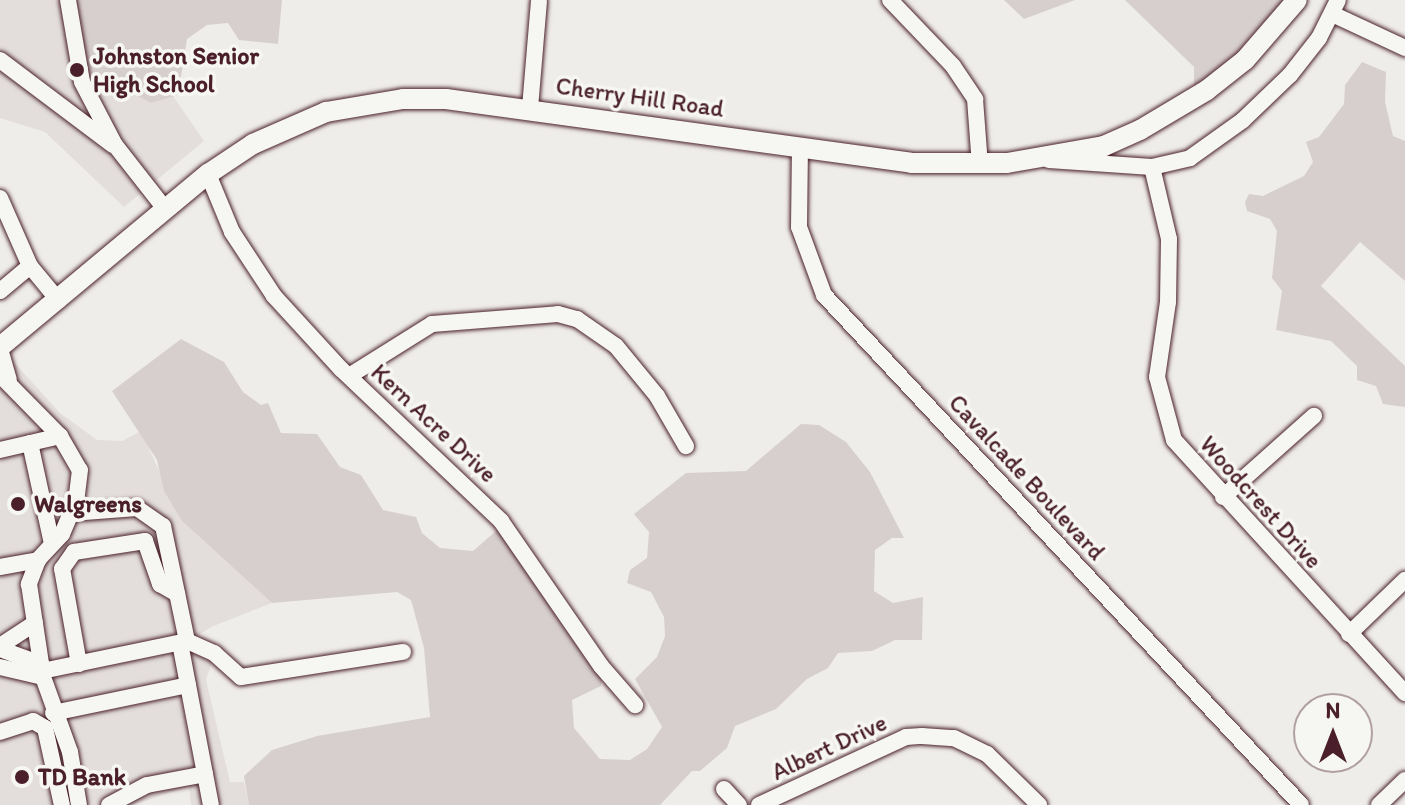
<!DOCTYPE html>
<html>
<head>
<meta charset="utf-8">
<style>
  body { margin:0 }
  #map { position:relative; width:1405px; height:805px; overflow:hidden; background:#efedea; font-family:Itim,sans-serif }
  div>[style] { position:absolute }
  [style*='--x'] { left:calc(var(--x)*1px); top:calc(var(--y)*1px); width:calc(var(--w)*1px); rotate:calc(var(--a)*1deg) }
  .built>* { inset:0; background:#e3dedc }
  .green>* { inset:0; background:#d7cfce }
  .roads { filter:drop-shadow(0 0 2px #4a1f2b) drop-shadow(0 0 2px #4a1f2b) }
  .minor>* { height:16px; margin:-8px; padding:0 8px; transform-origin:8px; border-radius:8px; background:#f6f6f2 }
  .major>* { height:20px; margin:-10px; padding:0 10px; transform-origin:10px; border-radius:10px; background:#f6f6f2 }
  .dots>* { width:22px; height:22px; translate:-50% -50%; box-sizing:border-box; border:4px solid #f6f6f2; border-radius:50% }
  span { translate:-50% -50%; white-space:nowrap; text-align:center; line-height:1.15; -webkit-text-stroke:7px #f6f6f2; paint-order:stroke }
  .poi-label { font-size:24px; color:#4a1f2b; font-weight:700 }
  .left { translate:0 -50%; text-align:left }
  .street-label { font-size:24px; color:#4a1f2b }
  .north { position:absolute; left:1293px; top:693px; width:80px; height:80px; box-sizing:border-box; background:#f6f6f2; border:2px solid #b1a0a2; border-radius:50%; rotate:0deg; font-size:22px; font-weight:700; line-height:32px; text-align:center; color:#4a1f2b }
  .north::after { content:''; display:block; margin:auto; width:28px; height:36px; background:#4a1f2b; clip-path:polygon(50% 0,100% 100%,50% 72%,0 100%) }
</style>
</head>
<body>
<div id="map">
  <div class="built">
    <div style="clip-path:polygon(0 0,151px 0,122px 22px,204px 141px,124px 207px,45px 132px,0 118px)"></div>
    <div style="clip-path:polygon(0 347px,60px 413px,97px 440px,122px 441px,141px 431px,182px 521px,272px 603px,211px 627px,197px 636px,194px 653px,212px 661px,206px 680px,230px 782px,244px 782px,249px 805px,191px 805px,189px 786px,132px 805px,0 805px)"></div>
  </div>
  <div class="green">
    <div style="clip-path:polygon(67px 0,282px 0,278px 44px,239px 40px,228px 23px,207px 25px,187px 39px,178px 95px,151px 103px,115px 84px,87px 95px)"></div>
    <div style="clip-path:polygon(1004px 0,1075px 0,1024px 19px)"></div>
    <div style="clip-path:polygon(1125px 0,1298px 0,1194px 97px,1194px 67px)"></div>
    <div style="clip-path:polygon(1362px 62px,1386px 72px,1385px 102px,1393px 136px,1405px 141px,1405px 281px,1360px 242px,1321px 286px,1405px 366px,1405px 407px,1383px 404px,1376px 386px,1357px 380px,1357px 366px,1331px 341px,1276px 330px,1282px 291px,1272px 278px,1277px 231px,1270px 219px,1247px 211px,1245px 202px,1249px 194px,1263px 196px,1304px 176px,1313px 162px,1306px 142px,1319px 137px,1344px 104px,1345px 85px)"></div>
    <div style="clip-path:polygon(181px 339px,224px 362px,243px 392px,261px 405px,268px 403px,281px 433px,317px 434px,340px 467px,361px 475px,383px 510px,416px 517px,422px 533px,440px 548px,473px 551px,504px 524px,602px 671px,601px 686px,572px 700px,574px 728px,600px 759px,630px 760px,647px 749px,662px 727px,635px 679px,657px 657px,665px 636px,664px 617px,651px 592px,627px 583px,630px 570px,647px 558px,649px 532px,634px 514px,686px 473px,746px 471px,801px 424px,819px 425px,846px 442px,870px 472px,904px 538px,892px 538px,875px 550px,874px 591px,893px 603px,923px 597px,922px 640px,895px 640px,872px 651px,838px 653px,828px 668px,807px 679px,776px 709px,735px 726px,727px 748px,700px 771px,692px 771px,660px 805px,249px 805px,244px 776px,272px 750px,317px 736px,430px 717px,424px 648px,411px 600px,397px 592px,272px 603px,182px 521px,164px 491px,157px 460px,112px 391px)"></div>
  </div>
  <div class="roads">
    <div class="minor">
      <div style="--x:68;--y:0;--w:83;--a:80.3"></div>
      <div style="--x:82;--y:82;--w:71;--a:62.4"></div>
      <div style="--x:115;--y:145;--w:83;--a:51.9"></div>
      <div style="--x:890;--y:0;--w:91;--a:46.3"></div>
      <div style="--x:953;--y:66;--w:40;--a:56"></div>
      <div style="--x:975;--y:99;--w:66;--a:85.7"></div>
      <div style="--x:1332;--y:14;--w:81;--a:25"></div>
      <div style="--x:0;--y:60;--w:141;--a:37"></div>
      <div style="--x:530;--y:108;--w:107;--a:-85.2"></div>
      <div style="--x:800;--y:146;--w:81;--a:90.7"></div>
      <div style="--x:799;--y:227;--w:72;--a:69.8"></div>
      <div style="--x:824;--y:295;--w:698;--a:46.91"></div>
      <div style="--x:1049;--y:160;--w:103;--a:3.9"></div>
      <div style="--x:1152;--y:167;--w:39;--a:-13"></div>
      <div style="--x:1190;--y:158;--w:65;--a:-35.6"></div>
      <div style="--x:1243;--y:120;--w:65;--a:-43.8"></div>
      <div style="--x:1290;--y:75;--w:47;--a:-51.9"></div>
      <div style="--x:1319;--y:38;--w:42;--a:-63.4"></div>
      <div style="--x:1152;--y:167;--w:74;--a:76.7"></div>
      <div style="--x:1169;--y:239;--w:63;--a:90.9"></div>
      <div style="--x:1168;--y:302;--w:76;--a:98.3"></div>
      <div style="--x:1157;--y:377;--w:65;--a:74.9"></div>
      <div style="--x:1174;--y:440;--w:343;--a:47.6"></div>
      <div style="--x:208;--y:174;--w:63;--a:67.5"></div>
      <div style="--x:232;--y:232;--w:77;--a:56.7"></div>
      <div style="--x:274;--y:296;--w:99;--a:47.5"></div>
      <div style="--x:341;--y:369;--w:221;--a:43.5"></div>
      <div style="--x:501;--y:521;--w:176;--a:55.4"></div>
      <div style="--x:601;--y:666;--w:52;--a:48.9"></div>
      <div style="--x:0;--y:198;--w:74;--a:66.2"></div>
      <div style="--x:30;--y:266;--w:39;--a:140"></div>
      <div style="--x:30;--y:266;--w:45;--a:50.4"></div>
      <div style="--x:0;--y:349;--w:32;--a:74"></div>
      <div style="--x:0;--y:375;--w:86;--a:45.5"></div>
      <div style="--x:60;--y:436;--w:39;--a:60"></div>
      <div style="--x:80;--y:470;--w:31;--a:97"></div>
      <div style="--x:76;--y:501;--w:36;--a:113"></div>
      <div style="--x:62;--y:534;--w:35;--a:133"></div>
      <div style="--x:38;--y:560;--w:26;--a:111"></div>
      <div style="--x:29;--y:584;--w:94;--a:81.4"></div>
      <div style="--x:43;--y:677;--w:80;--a:70.2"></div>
      <div style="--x:70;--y:752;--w:54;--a:80.4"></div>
      <div style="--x:349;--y:376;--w:98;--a:-32.1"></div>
      <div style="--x:432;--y:324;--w:126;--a:-4.5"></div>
      <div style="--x:558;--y:314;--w:20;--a:15"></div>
      <div style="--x:577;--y:319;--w:47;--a:34.7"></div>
      <div style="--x:616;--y:346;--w:65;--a:50.6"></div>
      <div style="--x:657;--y:396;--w:58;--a:59.9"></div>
      <div style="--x:30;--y:443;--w:103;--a:77.7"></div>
      <div style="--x:0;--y:450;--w:62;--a:-13.1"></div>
      <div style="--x:1223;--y:497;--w:122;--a:-41.7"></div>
      <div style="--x:71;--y:513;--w:66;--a:-4.3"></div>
      <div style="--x:137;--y:508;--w:32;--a:35"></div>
      <div style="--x:163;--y:526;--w:117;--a:78.2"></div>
      <div style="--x:0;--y:567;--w:39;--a:-10"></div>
      <div style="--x:1349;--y:634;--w:78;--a:-44"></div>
      <div style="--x:180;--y:643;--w:165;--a:79.2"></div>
      <div style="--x:0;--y:646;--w:42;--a:-33.3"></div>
      <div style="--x:0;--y:649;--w:44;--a:20.1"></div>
      <div style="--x:79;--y:664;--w:97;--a:-100.1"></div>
      <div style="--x:62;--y:569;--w:21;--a:-55"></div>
      <div style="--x:74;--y:552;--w:72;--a:-8.8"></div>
      <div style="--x:145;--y:541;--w:46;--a:70.8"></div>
      <div style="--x:160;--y:584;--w:20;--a:30"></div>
      <div style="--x:0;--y:667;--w:44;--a:13.1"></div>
      <div style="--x:42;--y:671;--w:148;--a:-11.7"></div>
      <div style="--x:187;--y:641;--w:30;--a:24"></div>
      <div style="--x:214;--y:653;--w:36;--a:42"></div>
      <div style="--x:241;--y:677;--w:164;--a:-8.8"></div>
      <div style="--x:53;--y:713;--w:138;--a:-11.7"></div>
      <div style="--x:0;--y:732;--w:35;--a:-18"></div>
      <div style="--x:33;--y:721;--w:14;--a:30"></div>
      <div style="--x:45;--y:728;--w:79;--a:77.6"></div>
      <div style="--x:724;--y:789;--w:22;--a:47"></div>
      <div style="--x:109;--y:805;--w:43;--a:-27.8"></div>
      <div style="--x:147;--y:785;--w:59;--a:-10.7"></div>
      <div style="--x:759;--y:805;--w:162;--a:-24.8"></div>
      <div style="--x:906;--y:737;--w:16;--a:-4"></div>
      <div style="--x:922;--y:736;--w:32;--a:4"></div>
      <div style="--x:954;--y:738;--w:37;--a:26"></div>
      <div style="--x:987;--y:754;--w:73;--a:44.4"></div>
      <div style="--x:1379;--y:805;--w:36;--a:-44"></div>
    </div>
    <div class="major">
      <div style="--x:0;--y:347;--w:271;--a:-39.8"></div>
      <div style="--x:208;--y:174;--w:54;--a:-33.7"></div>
      <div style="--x:253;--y:144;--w:80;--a:-23.7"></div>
      <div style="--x:326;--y:112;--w:78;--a:-9.6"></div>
      <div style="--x:403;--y:99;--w:43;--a:0"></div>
      <div style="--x:446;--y:99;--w:469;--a:7.8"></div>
      <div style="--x:911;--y:163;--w:96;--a:0"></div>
      <div style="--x:1007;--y:163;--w:98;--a:-9.9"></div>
      <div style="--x:1104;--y:146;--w:39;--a:-24"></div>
      <div style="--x:1140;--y:130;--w:78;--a:-30.8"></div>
      <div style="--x:1207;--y:90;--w:48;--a:-38.3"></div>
      <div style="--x:1245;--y:60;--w:79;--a:-49.1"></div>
    </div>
  </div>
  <div class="dots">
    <div style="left:77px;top:70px;background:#4a1f2b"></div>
    <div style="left:18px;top:504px;background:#4a1f2b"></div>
    <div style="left:22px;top:777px;background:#4a1f2b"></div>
  </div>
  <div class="poi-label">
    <span class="left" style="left:93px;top:70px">Johnston Senior<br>High School</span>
    <span class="left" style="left:34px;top:504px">Walgreens</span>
    <span class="left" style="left:38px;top:777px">TD Bank</span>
  </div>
  <div class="street-label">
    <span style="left:640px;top:97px;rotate:8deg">Cherry Hill Road</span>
    <span style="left:434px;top:423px;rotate:43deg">Kern Acre Drive</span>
    <span style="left:1027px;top:477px;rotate:47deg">Cavalcade Boulevard</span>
    <span style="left:1261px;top:502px;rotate:48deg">Woodcrest Drive</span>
    <span style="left:829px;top:747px;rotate:-25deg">Albert Drive</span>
  </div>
  <div class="north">N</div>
</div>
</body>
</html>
